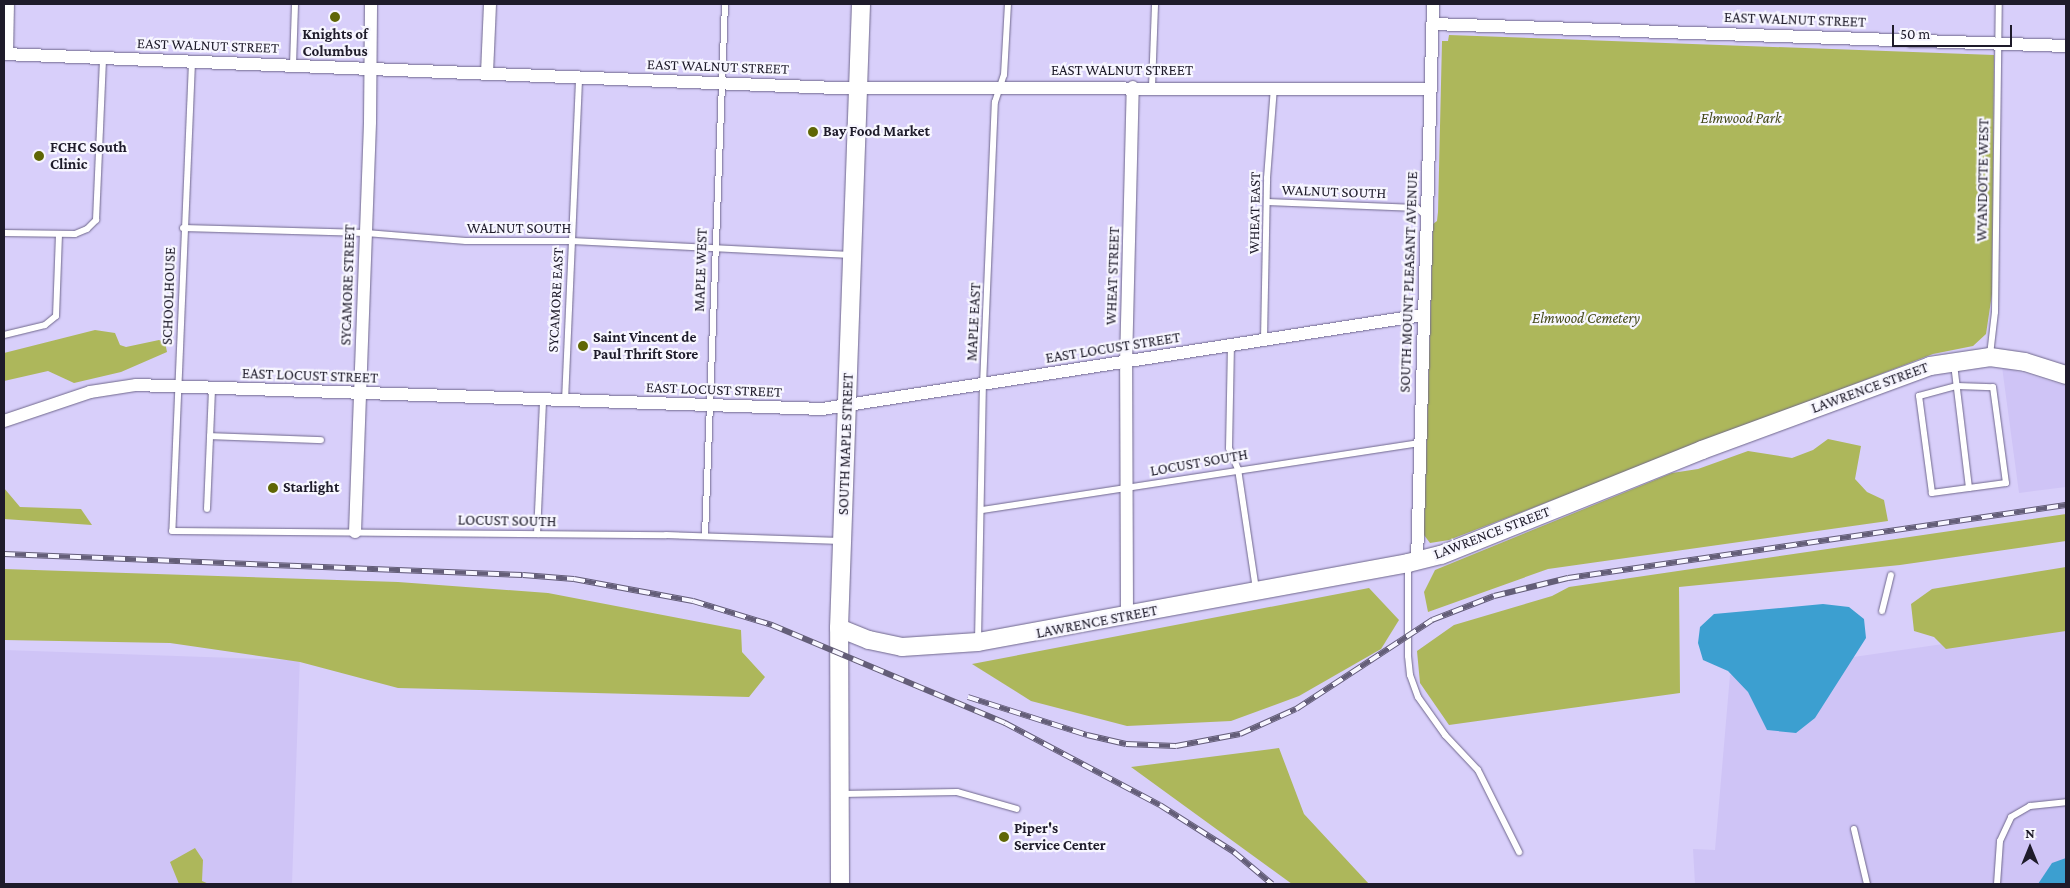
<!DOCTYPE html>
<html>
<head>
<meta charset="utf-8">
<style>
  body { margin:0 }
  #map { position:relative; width:2070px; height:888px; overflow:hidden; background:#d8cffa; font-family:"Crimson Pro",serif }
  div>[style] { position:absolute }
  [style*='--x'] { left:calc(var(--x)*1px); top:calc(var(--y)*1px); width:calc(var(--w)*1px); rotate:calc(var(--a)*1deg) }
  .built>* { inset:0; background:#cfc4f6; transform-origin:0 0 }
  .green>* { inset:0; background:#adb75b }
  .water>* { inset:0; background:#3c9fd0 }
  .roads { filter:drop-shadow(0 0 1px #6f678c) drop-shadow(0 0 1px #6f678c) }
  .lane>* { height:6px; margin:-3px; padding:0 3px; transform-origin:3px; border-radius:3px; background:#fff }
  .street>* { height:12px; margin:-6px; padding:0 6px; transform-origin:6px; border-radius:6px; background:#fff }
  .secondary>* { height:18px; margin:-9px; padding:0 9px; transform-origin:9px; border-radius:9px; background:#fff }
  .rail>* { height:5.5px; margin-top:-2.75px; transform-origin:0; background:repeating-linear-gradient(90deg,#f7f6ff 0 11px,#645e78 0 22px); box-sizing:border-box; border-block:1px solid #645e78 }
  .dots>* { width:14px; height:14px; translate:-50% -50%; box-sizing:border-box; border:2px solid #f7f6ff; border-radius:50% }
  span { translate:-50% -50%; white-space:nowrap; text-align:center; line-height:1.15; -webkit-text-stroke:4.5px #f7f6ff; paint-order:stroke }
  .street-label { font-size:15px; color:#1e1b2a }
  .poi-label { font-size:15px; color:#1e1b2a; font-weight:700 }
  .left { translate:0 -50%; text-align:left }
  .park-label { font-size:15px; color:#434817; font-style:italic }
  .frame { position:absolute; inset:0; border:5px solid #1e1b2a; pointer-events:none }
  .north { position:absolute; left:2005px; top:823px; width:50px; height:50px; -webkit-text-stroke:4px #f7f6ff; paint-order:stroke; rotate:0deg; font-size:14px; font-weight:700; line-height:20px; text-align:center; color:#1e1b2a }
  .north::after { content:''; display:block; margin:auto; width:18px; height:22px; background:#1e1b2a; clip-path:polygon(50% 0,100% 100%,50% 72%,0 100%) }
  .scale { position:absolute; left:1892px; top:25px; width:120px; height:22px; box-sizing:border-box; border:2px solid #1e1b2a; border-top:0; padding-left:6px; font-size:15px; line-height:18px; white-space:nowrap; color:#1e1b2a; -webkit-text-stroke:4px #f7f6ff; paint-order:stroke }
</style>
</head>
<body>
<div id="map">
  <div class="built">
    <div style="clip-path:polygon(2002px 367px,2066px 386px,2066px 487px,2019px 493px)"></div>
    <div style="clip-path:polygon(2066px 626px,2066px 884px,1695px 884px,1693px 849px,1715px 850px,1730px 675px)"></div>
    <div style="left:4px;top:650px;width:296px;height:234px;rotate:2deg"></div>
  </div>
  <div class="green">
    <div style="clip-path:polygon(1449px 35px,1994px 55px,1992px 294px,1986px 334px,1973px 346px,1933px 354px,1449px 540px,1430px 543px,1424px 535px,1424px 527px,1433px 224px,1437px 221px,1438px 212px,1442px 41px,1448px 41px)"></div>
    <div style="clip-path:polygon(95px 330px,115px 333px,120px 345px,126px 347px,159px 340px,165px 342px,167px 352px,121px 372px,74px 383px,48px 371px,4px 381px,4px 353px)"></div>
    <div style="clip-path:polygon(1828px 439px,1861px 446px,1855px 479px,1867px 492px,1884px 500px,1888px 521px,1548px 569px,1428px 612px,1424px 592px,1435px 570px,1672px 473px,1698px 469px,1748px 451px,1792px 458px,1813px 450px)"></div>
    <div style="clip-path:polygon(4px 488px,20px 507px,81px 509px,92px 525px,4px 519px)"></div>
    <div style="clip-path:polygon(2066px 514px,2066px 541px,1900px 565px,1679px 587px,1680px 693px,1449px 725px,1420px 683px,1417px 651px,1454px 625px,1552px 596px,1569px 587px)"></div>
    <div style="clip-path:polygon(2066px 567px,2066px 631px,1946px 649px,1934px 637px,1914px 631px,1911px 604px,1932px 589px)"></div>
    <div style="clip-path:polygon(4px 569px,398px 582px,548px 593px,741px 630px,742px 652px,765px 677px,749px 697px,398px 688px,300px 662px,170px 643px,4px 640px)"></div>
    <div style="clip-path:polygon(1369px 588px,1399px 620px,1381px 649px,1299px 696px,1231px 721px,1127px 726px,1031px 701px,972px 664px)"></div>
    <div style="clip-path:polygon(1279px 748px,1304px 814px,1369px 884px,1292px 884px,1131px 767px)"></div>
    <div style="clip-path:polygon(195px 848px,203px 860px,202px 881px,209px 884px,179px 884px,170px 862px)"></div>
  </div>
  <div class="water">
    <div style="clip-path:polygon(1823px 604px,1849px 607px,1864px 619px,1866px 638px,1815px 718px,1796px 733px,1767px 730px,1748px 692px,1728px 671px,1703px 660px,1698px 643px,1700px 627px,1714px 614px)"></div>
    <div style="clip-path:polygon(2066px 858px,2066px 884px,2038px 884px,2052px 863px)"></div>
  </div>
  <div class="roads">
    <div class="lane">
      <div style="--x:192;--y:62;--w:469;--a:92.4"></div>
      <div style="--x:172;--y:531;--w:494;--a:0.5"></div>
      <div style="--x:666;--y:535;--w:175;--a:2"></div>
      <div style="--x:293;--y:65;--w:61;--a:-88.1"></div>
      <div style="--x:1152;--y:87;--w:83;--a:-87.9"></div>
      <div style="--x:1267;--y:202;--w:150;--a:2.3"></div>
      <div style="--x:1417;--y:208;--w:12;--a:42"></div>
      <div style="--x:183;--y:228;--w:183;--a:1.6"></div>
      <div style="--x:366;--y:233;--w:100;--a:4.6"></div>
      <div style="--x:466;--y:241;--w:106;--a:0"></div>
      <div style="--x:572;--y:241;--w:279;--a:2.9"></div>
      <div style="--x:4;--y:233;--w:71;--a:0.8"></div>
      <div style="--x:75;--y:234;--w:13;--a:-23"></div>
      <div style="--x:87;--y:229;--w:13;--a:-45"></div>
      <div style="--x:96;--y:220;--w:162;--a:-87.5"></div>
      <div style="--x:4;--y:335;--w:42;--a:-13.7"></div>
      <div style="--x:45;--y:325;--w:14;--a:-39"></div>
      <div style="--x:56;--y:316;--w:81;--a:-87.9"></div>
      <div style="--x:1264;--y:339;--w:161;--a:-88.9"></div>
      <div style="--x:1267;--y:178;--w:90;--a:-85.6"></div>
      <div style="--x:1231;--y:344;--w:104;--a:91.1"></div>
      <div style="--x:1229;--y:448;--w:23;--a:67"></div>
      <div style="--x:1238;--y:469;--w:122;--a:81.5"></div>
      <div style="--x:1990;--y:355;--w:43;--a:-83.4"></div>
      <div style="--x:1995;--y:312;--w:308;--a:-89.3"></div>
      <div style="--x:1954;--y:364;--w:125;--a:83.1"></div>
      <div style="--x:1957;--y:386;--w:36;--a:2"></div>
      <div style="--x:1993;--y:387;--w:97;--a:82.3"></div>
      <div style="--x:2006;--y:483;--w:75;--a:172.3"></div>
      <div style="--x:1932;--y:493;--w:98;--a:-97.6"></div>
      <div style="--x:1919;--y:396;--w:39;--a:-15"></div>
      <div style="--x:565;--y:401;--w:323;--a:-87.5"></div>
      <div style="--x:210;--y:436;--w:111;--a:2.1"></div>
      <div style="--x:207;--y:509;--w:120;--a:-87.6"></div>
      <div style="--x:982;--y:510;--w:443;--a:-8.7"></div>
      <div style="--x:537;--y:534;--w:132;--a:-87.4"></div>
      <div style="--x:705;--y:536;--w:532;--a:-87.85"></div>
      <div style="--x:1408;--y:564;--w:92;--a:90"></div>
      <div style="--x:1408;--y:656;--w:19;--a:84"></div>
      <div style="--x:1410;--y:675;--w:23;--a:70"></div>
      <div style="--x:1418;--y:697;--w:47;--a:54.6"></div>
      <div style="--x:1445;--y:735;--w:48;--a:46.7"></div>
      <div style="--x:1478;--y:770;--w:92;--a:63.4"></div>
      <div style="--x:1882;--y:611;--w:37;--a:-76"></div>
      <div style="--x:978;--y:641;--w:256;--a:-88.9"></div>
      <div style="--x:983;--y:385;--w:283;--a:-87.6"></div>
      <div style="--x:995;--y:102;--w:28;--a:-72"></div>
      <div style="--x:1004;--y:75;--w:71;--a:-86.8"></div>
      <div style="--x:841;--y:794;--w:116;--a:-1"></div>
      <div style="--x:957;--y:792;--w:62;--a:15.8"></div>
      <div style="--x:1854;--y:829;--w:57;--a:76.7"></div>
      <div style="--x:1997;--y:884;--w:43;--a:-86"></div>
      <div style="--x:2000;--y:841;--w:26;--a:-65"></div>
      <div style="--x:2011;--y:817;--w:22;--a:-30"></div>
      <div style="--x:2030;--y:806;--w:36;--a:-6"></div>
    </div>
    <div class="street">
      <div style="--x:1433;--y:24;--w:633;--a:1.99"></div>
      <div style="--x:4;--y:54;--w:833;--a:2.34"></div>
      <div style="--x:836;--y:88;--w:595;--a:0.1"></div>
      <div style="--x:7;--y:54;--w:50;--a:-88.9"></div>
      <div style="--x:487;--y:73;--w:69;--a:-87.5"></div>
      <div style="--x:4;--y:421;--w:91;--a:-18.6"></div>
      <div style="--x:90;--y:392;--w:47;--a:-8.7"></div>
      <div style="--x:136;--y:385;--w:686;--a:2"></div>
      <div style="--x:822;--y:409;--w:608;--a:-8.89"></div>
      <div style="--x:355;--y:532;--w:410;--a:-87.9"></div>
      <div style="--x:370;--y:122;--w:118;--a:-89.5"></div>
      <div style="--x:1417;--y:561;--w:557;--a:-88.35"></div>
      <div style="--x:1127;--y:616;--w:252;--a:-90.2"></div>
      <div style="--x:1126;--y:364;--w:277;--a:-88.6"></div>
    </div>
    <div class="secondary">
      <div style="--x:839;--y:628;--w:32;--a:22"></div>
      <div style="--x:869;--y:640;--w:34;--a:12"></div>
      <div style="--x:902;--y:647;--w:76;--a:-3.8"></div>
      <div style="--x:978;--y:642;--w:437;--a:-10.4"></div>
      <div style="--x:1408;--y:563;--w:34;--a:-14"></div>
      <div style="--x:1441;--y:555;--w:281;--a:-21.9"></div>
      <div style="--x:1702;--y:450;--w:243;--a:-20.2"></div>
      <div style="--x:1930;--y:366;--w:61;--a:-8.5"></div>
      <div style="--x:1990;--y:357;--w:35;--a:8"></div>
      <div style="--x:2025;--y:362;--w:43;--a:17.6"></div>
      <div style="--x:840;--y:884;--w:256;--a:-90.2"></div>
      <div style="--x:839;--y:628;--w:624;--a:-87.98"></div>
    </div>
  </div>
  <div class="rail">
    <div style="--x:4;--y:554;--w:519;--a:2.32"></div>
    <div style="--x:523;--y:575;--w:51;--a:4.5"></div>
    <div style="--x:574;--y:579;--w:121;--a:10.5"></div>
    <div style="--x:693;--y:601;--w:83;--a:16.9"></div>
    <div style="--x:772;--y:625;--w:253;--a:22.8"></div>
    <div style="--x:1005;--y:723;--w:175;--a:27.9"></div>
    <div style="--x:1160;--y:805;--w:88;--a:32.4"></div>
    <div style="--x:1234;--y:852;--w:50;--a:40.1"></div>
    <div style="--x:968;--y:697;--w:125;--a:17.7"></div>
    <div style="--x:1087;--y:735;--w:40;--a:13"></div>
    <div style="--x:1126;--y:744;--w:50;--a:2.3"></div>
    <div style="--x:1176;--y:746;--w:65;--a:-10.6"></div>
    <div style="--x:1240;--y:734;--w:61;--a:-24.1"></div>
    <div style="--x:1296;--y:709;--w:163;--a:-33.2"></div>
    <div style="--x:1432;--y:620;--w:66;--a:-21.2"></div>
    <div style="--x:1494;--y:596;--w:76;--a:-13.7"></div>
    <div style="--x:1568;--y:578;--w:503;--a:-8.34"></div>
  </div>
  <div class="dots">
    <div style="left:335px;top:17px;background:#5f6605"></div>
    <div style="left:813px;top:132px;background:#5f6605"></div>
    <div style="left:39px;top:156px;background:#5f6605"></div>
    <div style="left:583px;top:346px;background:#5f6605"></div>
    <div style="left:273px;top:488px;background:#5f6605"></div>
    <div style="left:1004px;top:837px;background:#5f6605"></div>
  </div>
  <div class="street-label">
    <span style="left:1795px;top:20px;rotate:2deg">EAST WALNUT STREET</span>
    <span style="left:208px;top:46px;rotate:2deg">EAST WALNUT STREET</span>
    <span style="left:718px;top:67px;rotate:2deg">EAST WALNUT STREET</span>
    <span style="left:1122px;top:71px">EAST WALNUT STREET</span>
    <span style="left:1983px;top:180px;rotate:-89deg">WYANDOTTE WEST</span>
    <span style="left:1334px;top:192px;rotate:2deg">WALNUT SOUTH</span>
    <span style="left:1255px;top:213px;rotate:-89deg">WHEAT EAST</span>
    <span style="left:519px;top:229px">WALNUT SOUTH</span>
    <span style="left:701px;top:270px;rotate:-88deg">MAPLE WEST</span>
    <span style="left:1113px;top:276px;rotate:-88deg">WHEAT STREET</span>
    <span style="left:1409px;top:282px;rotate:-88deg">SOUTH MOUNT PLEASANT AVENUE</span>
    <span style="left:348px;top:285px;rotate:-88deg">SYCAMORE STREET</span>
    <span style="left:169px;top:296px;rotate:-88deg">SCHOOLHOUSE</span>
    <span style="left:556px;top:300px;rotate:-87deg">SYCAMORE EAST</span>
    <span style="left:974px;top:322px;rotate:-87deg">MAPLE EAST</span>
    <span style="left:1113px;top:348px;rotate:-9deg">EAST LOCUST STREET</span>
    <span style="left:310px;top:376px;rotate:2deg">EAST LOCUST STREET</span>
    <span style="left:1870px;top:388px;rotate:-20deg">LAWRENCE STREET</span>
    <span style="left:714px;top:390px;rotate:2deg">EAST LOCUST STREET</span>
    <span style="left:846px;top:444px;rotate:-88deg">SOUTH MAPLE STREET</span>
    <span style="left:1199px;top:463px;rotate:-10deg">LOCUST SOUTH</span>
    <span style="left:507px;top:521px;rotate:1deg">LOCUST SOUTH</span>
    <span style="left:1492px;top:533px;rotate:-21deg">LAWRENCE STREET</span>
    <span style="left:1097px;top:622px;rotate:-11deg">LAWRENCE STREET</span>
  </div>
  <div class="poi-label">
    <span style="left:335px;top:43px">Knights of<br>Columbus</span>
    <span class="left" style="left:823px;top:132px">Bay Food Market</span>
    <span class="left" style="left:50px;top:156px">FCHC South<br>Clinic</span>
    <span class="left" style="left:593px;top:346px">Saint Vincent de<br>Paul Thrift Store</span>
    <span class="left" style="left:283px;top:488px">Starlight</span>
    <span class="left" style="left:1014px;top:837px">Piper's<br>Service Center</span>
  </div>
  <div class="park-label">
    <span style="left:1741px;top:119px">Elmwood Park</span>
    <span style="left:1586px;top:319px">Elmwood Cemetery</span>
  </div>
  <div class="frame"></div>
  <div class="north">N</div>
  <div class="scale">50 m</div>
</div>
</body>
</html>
